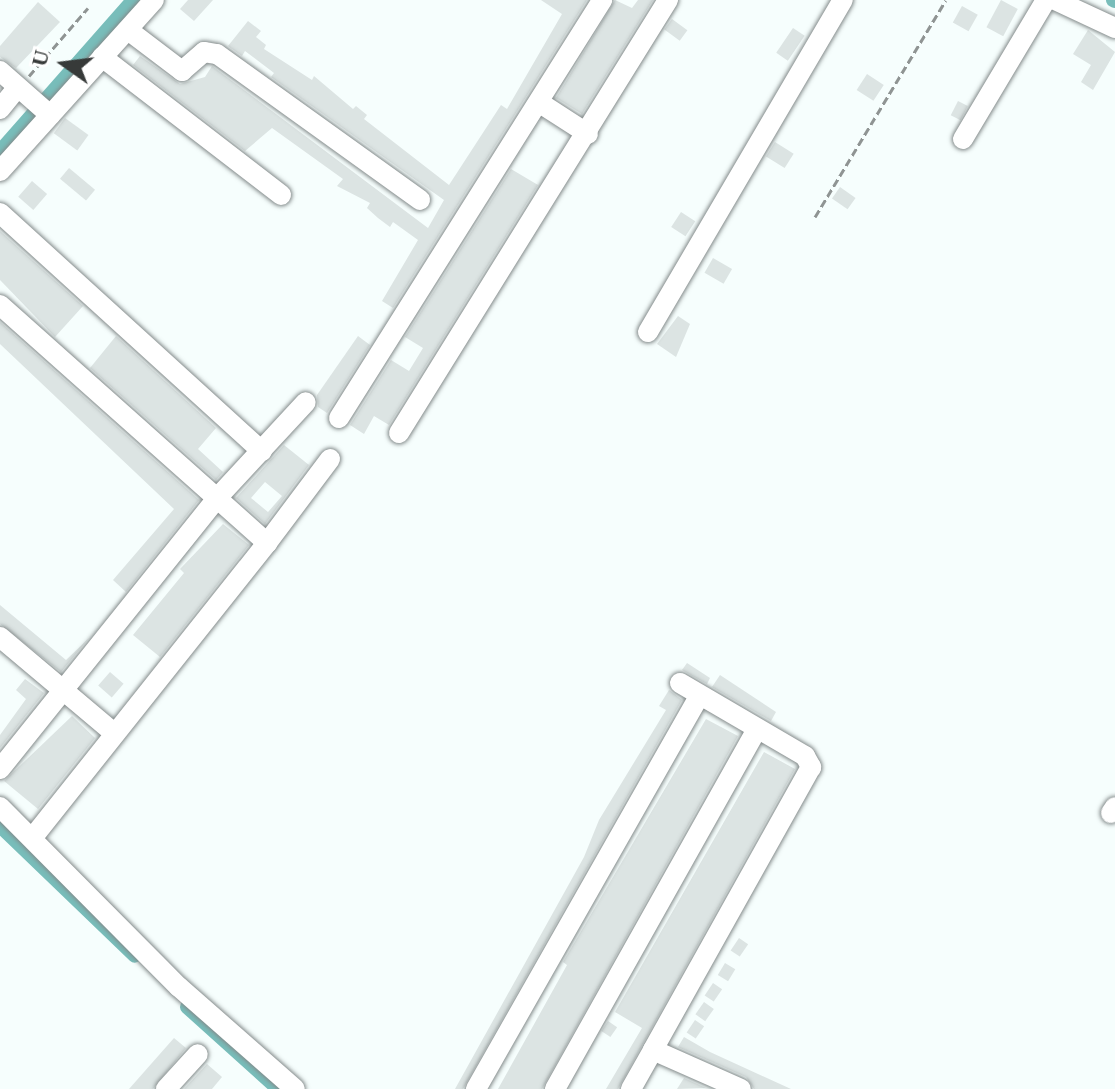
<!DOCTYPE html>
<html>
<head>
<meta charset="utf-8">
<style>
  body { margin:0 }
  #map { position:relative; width:1115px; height:1089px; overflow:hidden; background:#f6fefd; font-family:"Times New Roman",serif }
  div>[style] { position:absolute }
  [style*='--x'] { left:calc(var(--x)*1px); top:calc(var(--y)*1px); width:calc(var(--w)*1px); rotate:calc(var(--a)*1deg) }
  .canal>* { height:14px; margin:-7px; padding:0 7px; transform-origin:7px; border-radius:7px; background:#78bdba }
  .building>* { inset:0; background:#dce4e3; transform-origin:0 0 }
  .path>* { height:3px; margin-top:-1.5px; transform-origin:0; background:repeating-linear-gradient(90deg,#8f9493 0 8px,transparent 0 12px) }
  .roads { filter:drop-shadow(0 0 2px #848b8b) drop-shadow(0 0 2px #848b8b) }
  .minor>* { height:20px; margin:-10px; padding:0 10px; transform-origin:10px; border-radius:10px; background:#fff }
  span { translate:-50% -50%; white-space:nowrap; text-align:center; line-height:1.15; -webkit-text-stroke:6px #fff; paint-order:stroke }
  .north { position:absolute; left:24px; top:24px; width:80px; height:80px; -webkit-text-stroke:6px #fff; paint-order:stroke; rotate:284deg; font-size:22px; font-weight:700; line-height:32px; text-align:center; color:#373a39 }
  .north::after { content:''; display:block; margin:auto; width:28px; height:36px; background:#373a39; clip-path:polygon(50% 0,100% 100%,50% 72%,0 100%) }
</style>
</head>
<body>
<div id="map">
  <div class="canal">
    <div style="--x:1113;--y:0;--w:2;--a:27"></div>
    <div style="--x:0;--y:151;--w:201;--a:-48.6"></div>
    <div style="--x:0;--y:826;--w:187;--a:43.9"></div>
    <div style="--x:187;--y:1007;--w:122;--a:42"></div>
  </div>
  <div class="building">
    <div style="clip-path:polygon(188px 0,213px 0,194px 21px,180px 9px)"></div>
    <div style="clip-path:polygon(541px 0,587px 0,393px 308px,382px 301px,418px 240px,393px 222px,390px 227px,378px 218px,367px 208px,370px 203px,337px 186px,343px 179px,272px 128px,245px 151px,133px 65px,140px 56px,180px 84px,205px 77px,212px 66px,428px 228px,444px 200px,271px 77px,274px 73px,245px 51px,242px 56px,228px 46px,248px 21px,261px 31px,256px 37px,266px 45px,264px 49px,312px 80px,314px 76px,353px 109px,356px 106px,367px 115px,364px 119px,449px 185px,501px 105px,507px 109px,562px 14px)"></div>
    <div style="clip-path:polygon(615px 0,632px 8px,638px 0,653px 0,582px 114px,556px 98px)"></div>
    <div style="left:1001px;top:0;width:19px;height:31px;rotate:28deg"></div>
    <div style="clip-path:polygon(38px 2px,60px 22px,16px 68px,0 57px,0 46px)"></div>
    <div style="left:962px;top:6px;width:18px;height:19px;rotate:29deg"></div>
    <div style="left:672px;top:19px;width:19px;height:13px;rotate:36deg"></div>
    <div style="left:793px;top:28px;width:14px;height:30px;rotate:34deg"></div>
    <div style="clip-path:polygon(1088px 30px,1115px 52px,1093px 90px,1081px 82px,1091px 65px,1073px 54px)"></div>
    <div style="left:867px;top:74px;width:20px;height:19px;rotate:33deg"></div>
    <div style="left:958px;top:101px;width:11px;height:16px;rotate:27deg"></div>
    <div style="left:65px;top:118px;width:29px;height:19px;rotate:36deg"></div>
    <div style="left:775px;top:142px;width:22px;height:17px;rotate:32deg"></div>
    <div style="left:69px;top:168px;width:34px;height:14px;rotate:40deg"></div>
    <div style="clip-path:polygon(511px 169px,538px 185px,389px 425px,374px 416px,364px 434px,350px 425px,391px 360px,409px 371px,423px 348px,405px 337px)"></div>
    <div style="left:32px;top:181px;width:20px;height:21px;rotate:41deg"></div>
    <div style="left:840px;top:187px;width:19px;height:14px;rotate:35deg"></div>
    <div style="left:681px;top:212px;width:17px;height:18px;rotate:33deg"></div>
    <div style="clip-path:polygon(0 231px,83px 306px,55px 337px,0 280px)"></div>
    <div style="left:713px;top:258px;width:22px;height:17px;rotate:30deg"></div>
    <div style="clip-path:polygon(678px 316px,690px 324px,676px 357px,657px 344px)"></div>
    <div style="clip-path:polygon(0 322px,199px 500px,126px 592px,113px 580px,174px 509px,0 344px)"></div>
    <div style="clip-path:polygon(116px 336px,216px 428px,198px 449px,223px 472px,216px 480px,90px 368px)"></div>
    <div style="clip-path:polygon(358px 336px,370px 345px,327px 413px,318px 407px,317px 395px)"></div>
    <div style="clip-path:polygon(evenodd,284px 445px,309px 465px,265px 524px,236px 498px,284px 445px,265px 482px,282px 496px,268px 512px,251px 498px,265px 482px)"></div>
    <div style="clip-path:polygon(223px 524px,249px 545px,160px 657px,133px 635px,184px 573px,180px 569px)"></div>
    <div style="clip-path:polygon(0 605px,66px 660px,89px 638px,61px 672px,0 624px)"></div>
    <div style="clip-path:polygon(687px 663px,710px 678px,707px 684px,682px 670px)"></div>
    <div style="left:110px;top:672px;width:18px;height:18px;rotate:41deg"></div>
    <div style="clip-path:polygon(720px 675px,776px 712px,771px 721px,712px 687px)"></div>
    <div style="clip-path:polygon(25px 679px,44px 693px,0 748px,0 735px,26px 699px,16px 690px)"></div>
    <div style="clip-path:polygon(669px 690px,682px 700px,463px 1089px,455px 1089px,584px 857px,599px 820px,666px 710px,659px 706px)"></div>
    <div style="clip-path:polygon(72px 716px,95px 738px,38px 809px,4px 781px)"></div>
    <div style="clip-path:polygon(706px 719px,738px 736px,542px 1089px,498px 1089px,567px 965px,563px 962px)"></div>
    <div style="clip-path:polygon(764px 752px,795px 769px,618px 1089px,606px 1089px,642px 1028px,615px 1012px)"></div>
    <div style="left:739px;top:938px;width:11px;height:15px;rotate:34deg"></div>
    <div style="left:725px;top:963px;width:12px;height:14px;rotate:31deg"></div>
    <div style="left:713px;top:983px;width:11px;height:15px;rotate:34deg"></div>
    <div style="left:704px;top:1002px;width:12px;height:15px;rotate:35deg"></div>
    <div style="left:695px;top:1020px;width:11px;height:15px;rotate:34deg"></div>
    <div style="left:608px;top:1021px;width:11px;height:12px;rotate:34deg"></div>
    <div style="clip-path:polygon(684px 1037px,710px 1052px,791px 1089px,754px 1089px,746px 1077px,678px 1047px)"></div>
    <div style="clip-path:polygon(174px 1038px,186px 1048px,153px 1089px,129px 1089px)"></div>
    <div style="clip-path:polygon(207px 1064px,222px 1077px,212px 1089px,184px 1089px)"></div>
    <div style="clip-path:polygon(684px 1078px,706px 1088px,677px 1089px)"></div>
  </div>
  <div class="path">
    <div style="--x:29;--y:76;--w:90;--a:-49.1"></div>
    <div style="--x:815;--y:217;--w:253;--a:-58.9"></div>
  </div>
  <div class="roads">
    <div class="minor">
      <div style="--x:1055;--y:0;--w:66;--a:25"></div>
      <div style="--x:128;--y:30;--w:68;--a:37.2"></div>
      <div style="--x:182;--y:71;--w:29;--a:-41"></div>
      <div style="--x:204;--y:52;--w:13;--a:9"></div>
      <div style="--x:217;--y:54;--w:250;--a:35.7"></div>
      <div style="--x:102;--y:57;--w:226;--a:37.6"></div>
      <div style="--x:0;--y:71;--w:67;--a:41.3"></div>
      <div style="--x:540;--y:103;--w:57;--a:32.9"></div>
      <div style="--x:0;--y:109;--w:28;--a:-51"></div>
      <div style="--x:963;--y:139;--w:162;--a:-59.2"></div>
      <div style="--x:0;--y:171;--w:230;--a:-48"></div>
      <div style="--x:0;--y:213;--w:354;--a:42.3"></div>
      <div style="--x:0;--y:305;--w:358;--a:41.7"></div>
      <div style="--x:267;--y:543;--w:377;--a:128.5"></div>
      <div style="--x:648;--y:332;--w:385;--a:-59.6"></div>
      <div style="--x:339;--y:418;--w:494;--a:-57.8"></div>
      <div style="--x:399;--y:433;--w:510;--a:-58.15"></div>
      <div style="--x:267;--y:543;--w:105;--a:-53.1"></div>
      <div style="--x:0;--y:637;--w:150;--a:40.1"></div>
      <div style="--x:680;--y:683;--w:145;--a:30.3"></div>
      <div style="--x:805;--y:756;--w:13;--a:61"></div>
      <div style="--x:811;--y:767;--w:324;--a:119.2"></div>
      <div style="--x:653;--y:1050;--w:96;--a:23.9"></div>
      <div style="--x:0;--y:769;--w:349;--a:-51.3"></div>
      <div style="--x:218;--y:497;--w:129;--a:-47.2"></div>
      <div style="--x:0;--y:807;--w:254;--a:45.2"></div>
      <div style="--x:179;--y:987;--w:154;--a:41.3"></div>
      <div style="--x:1111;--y:813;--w:7;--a:-56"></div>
      <div style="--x:166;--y:1089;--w:47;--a:-47.6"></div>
      <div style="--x:476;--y:1089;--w:453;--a:-60.4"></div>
      <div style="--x:555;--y:1089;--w:413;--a:-60.7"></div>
      <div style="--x:631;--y:1089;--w:45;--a:-60.6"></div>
    </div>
  </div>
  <div class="north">U</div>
</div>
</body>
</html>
